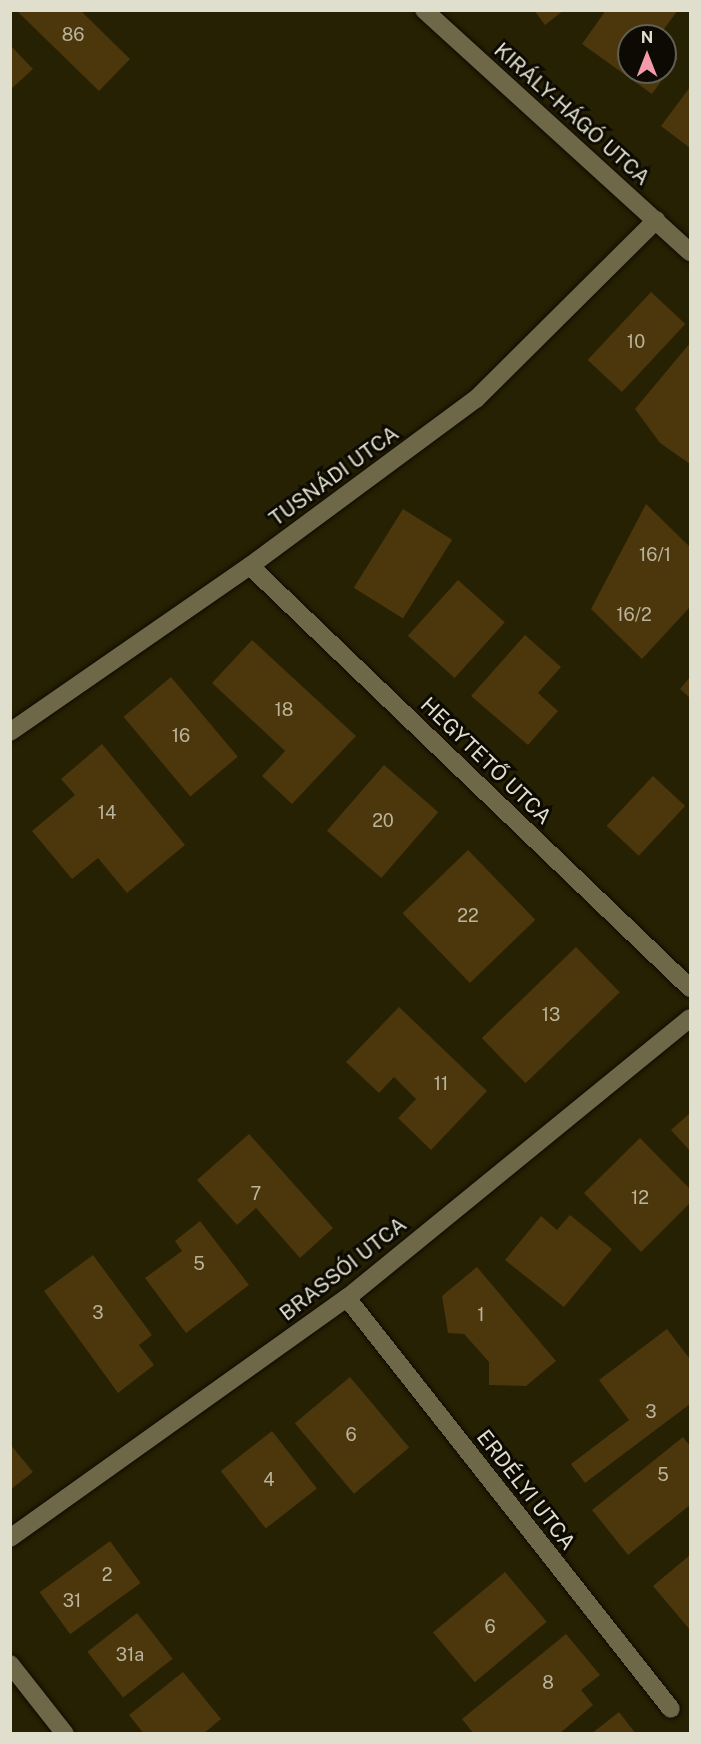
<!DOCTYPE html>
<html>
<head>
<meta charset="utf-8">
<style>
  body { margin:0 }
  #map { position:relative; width:701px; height:1744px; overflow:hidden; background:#262103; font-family:"Public Sans",sans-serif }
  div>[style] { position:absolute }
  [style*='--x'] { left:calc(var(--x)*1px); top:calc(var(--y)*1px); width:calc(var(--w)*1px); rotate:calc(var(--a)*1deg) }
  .building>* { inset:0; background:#4c360b; transform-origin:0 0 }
  .roads { filter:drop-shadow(0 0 2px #0f0a00) drop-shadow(0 0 2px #0f0a00) }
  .minor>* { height:18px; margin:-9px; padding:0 9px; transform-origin:9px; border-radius:9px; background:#6e6849 }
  span { translate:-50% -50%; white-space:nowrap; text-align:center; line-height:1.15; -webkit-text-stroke:6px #0c0a02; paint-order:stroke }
  .number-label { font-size:18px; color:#bbb49c }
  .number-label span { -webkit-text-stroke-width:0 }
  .street-label { font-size:21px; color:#e0decd }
  .frame { position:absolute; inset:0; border:12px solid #e0decd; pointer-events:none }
  .north { position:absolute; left:617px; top:24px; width:60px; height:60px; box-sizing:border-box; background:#0c0a02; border:2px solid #615f53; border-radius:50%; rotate:0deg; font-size:16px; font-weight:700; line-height:24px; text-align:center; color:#e0decd }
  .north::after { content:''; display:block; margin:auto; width:21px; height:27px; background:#f39aab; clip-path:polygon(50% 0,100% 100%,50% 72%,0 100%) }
</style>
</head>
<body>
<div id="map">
  <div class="building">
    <div style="clip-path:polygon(16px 10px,80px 10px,130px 59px,99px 91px)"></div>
    <div style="clip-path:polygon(534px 10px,564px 10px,545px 25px)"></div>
    <div style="clip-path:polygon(606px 10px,678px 10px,659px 36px,629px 36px,629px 72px,665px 72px,665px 48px,678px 58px,652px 94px,582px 44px)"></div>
    <div style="clip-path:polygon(10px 45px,33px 69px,10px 90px)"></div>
    <div style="clip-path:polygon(690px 87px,690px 148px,661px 126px)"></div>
    <div style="left:651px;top:292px;width:47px;height:93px;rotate:43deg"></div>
    <div style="clip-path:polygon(690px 343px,690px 464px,660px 443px,635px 409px)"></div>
    <div style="clip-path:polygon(646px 504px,690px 547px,690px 607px,642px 659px,591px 609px)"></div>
    <div style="left:403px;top:509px;width:58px;height:93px;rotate:32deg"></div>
    <div style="left:458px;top:580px;width:63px;height:75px;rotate:42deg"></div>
    <div style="clip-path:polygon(525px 635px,561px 667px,538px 693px,558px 711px,528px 745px,471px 696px)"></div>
    <div style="clip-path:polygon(252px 640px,356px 736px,292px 804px,262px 776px,285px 751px,212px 683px)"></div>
    <div style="left:171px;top:677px;width:104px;height:62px;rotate:50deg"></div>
    <div style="clip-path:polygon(690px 677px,690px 698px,680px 689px)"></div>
    <div style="clip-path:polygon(102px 744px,185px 845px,127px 893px,98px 858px,72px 879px,32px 831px,75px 795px,61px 779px)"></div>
    <div style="left:384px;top:765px;width:72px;height:87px;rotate:41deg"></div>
    <div style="left:653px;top:776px;width:44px;height:68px;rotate:43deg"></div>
    <div style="left:468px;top:850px;width:97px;height:91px;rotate:46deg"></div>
    <div style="left:576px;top:947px;width:63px;height:131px;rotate:46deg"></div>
    <div style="clip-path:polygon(399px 1007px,487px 1091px,431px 1150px,398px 1118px,416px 1099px,394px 1077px,379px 1093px,346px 1062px)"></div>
    <div style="clip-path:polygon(690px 1113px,690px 1151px,671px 1130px)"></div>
    <div style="clip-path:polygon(249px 1134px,333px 1228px,300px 1258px,256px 1208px,237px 1225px,197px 1180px)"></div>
    <div style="clip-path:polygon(640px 1138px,690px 1189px,690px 1203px,641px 1252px,584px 1193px)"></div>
    <div style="clip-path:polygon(570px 1215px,612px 1249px,564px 1307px,505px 1260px,541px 1216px,557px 1230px)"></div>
    <div style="clip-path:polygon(200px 1221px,249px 1285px,186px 1333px,145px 1278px,182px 1251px,175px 1241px)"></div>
    <div style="clip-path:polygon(93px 1255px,152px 1335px,139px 1345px,154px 1365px,118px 1393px,44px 1291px)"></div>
    <div style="clip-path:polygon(477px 1267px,556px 1361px,526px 1386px,489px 1385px,489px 1362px,464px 1334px,448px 1333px,442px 1296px)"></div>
    <div style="clip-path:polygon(667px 1329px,690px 1359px,690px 1404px,585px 1483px,571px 1464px,629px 1420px,599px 1380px)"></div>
    <div style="left:350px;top:1377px;width:92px;height:72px;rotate:50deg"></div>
    <div style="left:272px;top:1431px;width:73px;height:65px;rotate:52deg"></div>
    <div style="clip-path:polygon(683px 1437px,690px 1446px,690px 1505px,628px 1555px,592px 1510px)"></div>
    <div style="clip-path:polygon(10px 1444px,33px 1472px,10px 1490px)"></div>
    <div style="left:110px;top:1541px;width:52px;height:87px;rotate:54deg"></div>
    <div style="clip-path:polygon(690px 1555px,690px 1630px,653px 1586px)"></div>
    <div style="left:505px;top:1572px;width:65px;height:94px;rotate:50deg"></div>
    <div style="left:137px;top:1613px;width:58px;height:63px;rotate:52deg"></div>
    <div style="clip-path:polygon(566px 1634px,600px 1675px,581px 1690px,593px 1705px,559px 1734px,474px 1734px,462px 1719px)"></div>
    <div style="clip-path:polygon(183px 1672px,221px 1719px,203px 1734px,144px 1734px,129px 1715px)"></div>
    <div style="clip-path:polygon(619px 1712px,636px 1734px,591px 1734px)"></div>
  </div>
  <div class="roads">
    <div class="minor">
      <div style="--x:424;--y:10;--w:360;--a:42.3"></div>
      <div style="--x:250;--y:566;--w:610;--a:43.8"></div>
      <div style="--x:10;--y:732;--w:292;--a:-34.7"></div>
      <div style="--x:250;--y:566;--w:281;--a:-36.5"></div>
      <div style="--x:476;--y:399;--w:254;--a:-44.8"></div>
      <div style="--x:347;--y:1298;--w:523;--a:51.75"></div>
      <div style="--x:10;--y:1538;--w:414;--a:-35.5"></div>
      <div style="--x:347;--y:1298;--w:443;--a:-39.2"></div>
      <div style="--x:10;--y:1664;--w:89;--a:51.8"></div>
    </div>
  </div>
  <div class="number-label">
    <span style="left:73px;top:35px">86</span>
    <span style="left:636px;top:342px">10</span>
    <span style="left:655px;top:555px">16/1</span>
    <span style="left:634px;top:615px">16/2</span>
    <span style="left:284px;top:710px">18</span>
    <span style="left:181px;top:736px">16</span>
    <span style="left:107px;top:813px">14</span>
    <span style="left:383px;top:821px">20</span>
    <span style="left:468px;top:916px">22</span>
    <span style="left:551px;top:1015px">13</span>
    <span style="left:441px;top:1084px">11</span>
    <span style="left:256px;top:1194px">7</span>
    <span style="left:640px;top:1198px">12</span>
    <span style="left:199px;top:1264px">5</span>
    <span style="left:98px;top:1313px">3</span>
    <span style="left:481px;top:1315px">1</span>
    <span style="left:651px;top:1412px">3</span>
    <span style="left:351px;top:1435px">6</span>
    <span style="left:663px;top:1475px">5</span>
    <span style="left:269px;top:1480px">4</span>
    <span style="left:107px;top:1575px">2</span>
    <span style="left:72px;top:1601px">31</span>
    <span style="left:490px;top:1627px">6</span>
    <span style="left:130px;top:1655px">31a</span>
    <span style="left:548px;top:1683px">8</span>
  </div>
  <div class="street-label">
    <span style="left:572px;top:114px;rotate:42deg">KIRÁLY-HÁGÓ UTCA</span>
    <span style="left:334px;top:476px;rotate:-36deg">TUSNÁDI UTCA</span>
    <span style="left:486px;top:761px;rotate:44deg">HEGYTETŐ UTCA</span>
    <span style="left:343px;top:1269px;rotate:-38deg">BRASSÓI UTCA</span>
    <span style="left:526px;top:1490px;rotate:52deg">ERDÉLYI UTCA</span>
  </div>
  <div class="frame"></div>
  <div class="north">N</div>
</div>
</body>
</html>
